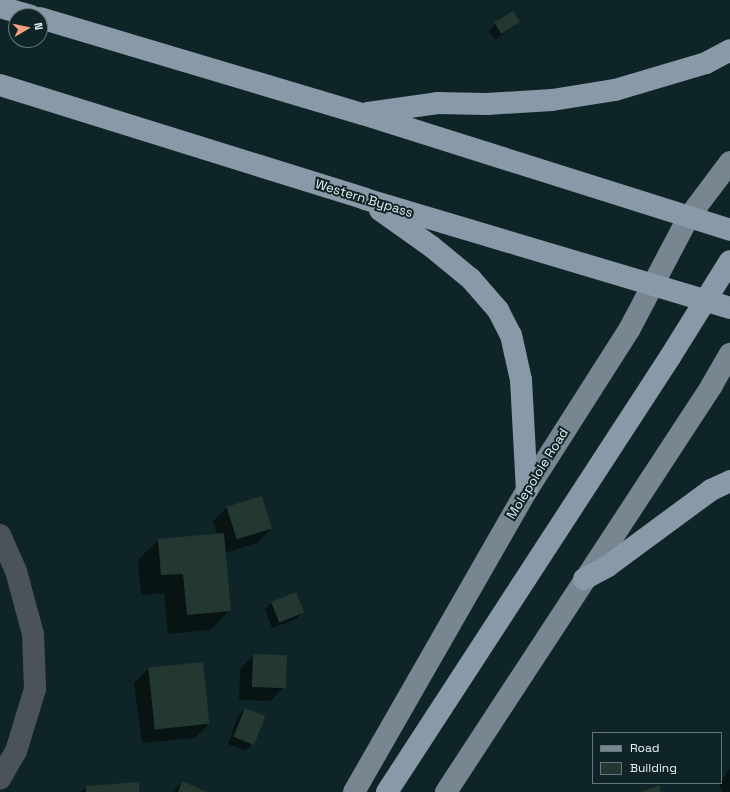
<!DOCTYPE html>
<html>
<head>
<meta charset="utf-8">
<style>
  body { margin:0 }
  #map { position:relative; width:730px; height:792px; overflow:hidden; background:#0f2427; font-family:"Space Grotesk",sans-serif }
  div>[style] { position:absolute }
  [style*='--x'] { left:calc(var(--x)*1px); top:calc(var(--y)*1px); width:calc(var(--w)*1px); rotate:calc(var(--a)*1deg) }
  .shadow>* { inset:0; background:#0007 }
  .building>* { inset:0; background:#243832; transform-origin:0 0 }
  .street>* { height:22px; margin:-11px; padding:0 11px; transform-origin:11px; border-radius:11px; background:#4c5358 }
  .primary>* { height:22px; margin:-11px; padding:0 11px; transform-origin:11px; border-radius:11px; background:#778690 }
  .highway>* { height:22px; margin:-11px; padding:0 11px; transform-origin:11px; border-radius:11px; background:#8899a7 }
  span { translate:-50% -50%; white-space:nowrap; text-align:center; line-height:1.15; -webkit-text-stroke:4px #0f2427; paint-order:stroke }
  .street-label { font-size:13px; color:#e7f4f6 }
  .legend { position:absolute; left:592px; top:732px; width:130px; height:52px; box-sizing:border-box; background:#0f2427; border:1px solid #65777a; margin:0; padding:5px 7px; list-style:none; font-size:12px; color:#e7f4f6 }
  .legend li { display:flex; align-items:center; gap:8px; height:20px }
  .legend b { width:20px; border:1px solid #65777a }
  .north { position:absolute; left:8px; top:8px; width:40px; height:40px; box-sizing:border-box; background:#0f2427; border:1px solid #65777a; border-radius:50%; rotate:81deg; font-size:11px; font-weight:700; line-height:16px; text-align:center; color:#e7f4f6 }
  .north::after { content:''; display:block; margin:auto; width:14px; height:18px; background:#f3a081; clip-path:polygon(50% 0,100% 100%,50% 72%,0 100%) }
</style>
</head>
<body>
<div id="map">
  <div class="shadow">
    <div style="clip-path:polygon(519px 22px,495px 40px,489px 31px,496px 24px)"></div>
    <div style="clip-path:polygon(227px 507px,271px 529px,257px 543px,225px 553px,230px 610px,210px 630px,168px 634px,164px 593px,141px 595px,138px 560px,158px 540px,217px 534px,213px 521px)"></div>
    <div style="clip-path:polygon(272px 602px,303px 612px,296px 619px,272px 628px,265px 609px)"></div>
    <div style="clip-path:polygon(254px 655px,284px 687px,270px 701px,239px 700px,240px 669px)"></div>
    <div style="clip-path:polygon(148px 669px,209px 724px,195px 738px,142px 743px,134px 683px)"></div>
    <div style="clip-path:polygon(245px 709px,252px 744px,246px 751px,228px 744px,238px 716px)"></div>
    <div style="clip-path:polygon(730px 769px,730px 792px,722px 792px,719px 783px)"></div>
    <div style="clip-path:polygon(182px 782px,205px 792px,172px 792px)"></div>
    <div style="clip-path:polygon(86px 787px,138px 792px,81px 792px)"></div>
  </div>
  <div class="building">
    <div style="left:513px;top:11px;width:13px;height:22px;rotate:58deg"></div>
    <div style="left:262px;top:496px;width:34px;height:37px;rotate:73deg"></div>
    <div style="clip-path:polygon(224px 533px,231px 611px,187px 615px,183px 574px,161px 575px,158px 539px)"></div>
    <div style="left:296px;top:592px;width:22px;height:27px;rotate:68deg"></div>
    <div style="left:253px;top:654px;width:34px;height:33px;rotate:2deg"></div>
    <div style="left:203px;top:662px;width:62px;height:55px;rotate:84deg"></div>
    <div style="left:245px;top:708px;width:22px;height:31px;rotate:22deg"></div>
    <div style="clip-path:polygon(182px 781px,207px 792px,178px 792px)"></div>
    <div style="clip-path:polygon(139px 782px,139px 792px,86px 792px,86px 786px)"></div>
    <div style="clip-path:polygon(659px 785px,661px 792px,640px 792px)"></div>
  </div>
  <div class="street">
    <div style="--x:0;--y:535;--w:39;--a:66"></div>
    <div style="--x:16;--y:571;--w:65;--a:74.9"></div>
    <div style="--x:33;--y:634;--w:55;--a:87.9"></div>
    <div style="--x:35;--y:689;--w:65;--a:107"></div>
    <div style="--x:16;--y:751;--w:32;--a:120"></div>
  </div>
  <div class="primary">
    <div style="--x:354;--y:792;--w:348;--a:-60.2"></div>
    <div style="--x:527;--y:490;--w:190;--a:-57.5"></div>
    <div style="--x:629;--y:330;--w:127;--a:-62.2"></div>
    <div style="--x:688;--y:218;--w:70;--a:-53.1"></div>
    <div style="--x:446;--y:792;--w:486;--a:-56.8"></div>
    <div style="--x:712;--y:385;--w:36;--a:-60"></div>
  </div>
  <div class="highway">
    <div style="--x:0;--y:7;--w:32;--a:16"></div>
    <div style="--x:40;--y:18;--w:337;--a:16.6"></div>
    <div style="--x:363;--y:114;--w:385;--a:17.5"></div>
    <div style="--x:0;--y:85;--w:382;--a:17.3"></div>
    <div style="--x:365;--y:199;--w:381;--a:16.6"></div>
    <div style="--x:368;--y:113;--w:70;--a:-8.2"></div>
    <div style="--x:437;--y:103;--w:50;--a:1.1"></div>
    <div style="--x:487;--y:104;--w:65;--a:-3.5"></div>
    <div style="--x:552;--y:100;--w:64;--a:-9"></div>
    <div style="--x:615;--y:90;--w:95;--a:-16.5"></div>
    <div style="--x:706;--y:63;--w:27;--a:-28"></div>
    <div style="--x:380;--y:210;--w:64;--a:35.4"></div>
    <div style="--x:432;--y:247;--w:50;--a:39.4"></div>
    <div style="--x:471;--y:279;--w:41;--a:48.9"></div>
    <div style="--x:498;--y:310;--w:28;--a:63"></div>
    <div style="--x:511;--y:335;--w:46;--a:77.5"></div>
    <div style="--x:521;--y:380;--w:110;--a:86.9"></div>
    <div style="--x:584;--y:579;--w:27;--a:-28"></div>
    <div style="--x:608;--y:566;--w:128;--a:-36.4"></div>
    <div style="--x:711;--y:490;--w:21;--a:-25"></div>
    <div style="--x:387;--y:792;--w:519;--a:-56.95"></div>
    <div style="--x:670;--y:357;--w:113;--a:-58"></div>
  </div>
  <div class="street-label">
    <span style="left:364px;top:199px;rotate:17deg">Western Bypass</span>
    <span style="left:538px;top:474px;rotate:-58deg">Molepolole Road</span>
  </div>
  <ul class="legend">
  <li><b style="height:5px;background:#778690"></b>Road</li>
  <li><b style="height:11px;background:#243832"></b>Building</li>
  </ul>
  <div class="north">N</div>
</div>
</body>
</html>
